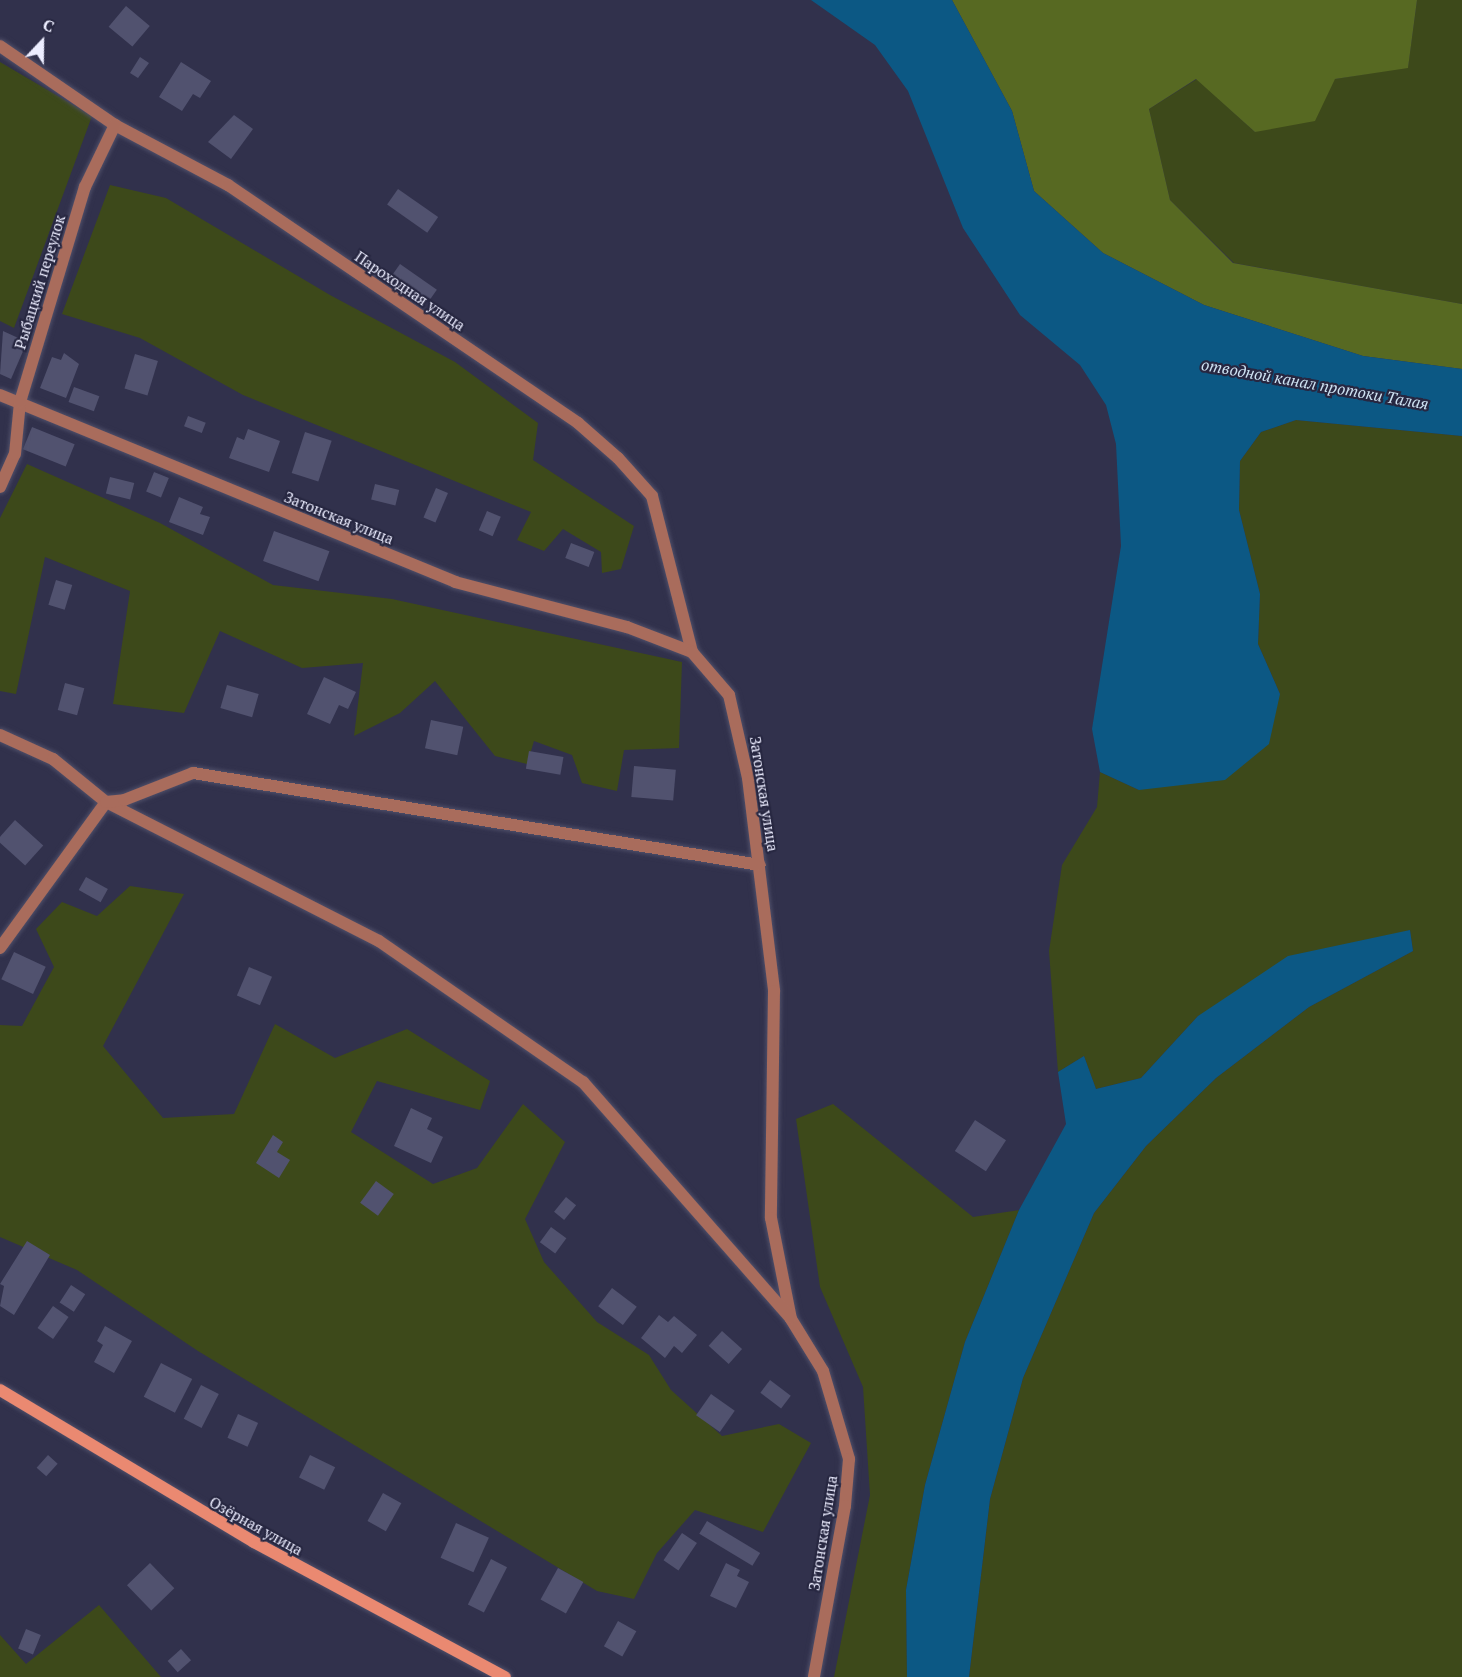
<!DOCTYPE html>
<html>
<head>
<meta charset="utf-8">
<style>
  body { margin:0 }
  #map { position:relative; width:1462px; height:1677px; overflow:hidden; background:#31314c; font-family:"PT Serif",serif }
  div>[style] { position:absolute }
  [style*='--x'] { left:calc(var(--x)*1px); top:calc(var(--y)*1px); width:calc(var(--w)*1px); rotate:calc(var(--a)*1deg) }
  .green>* { inset:0; background:#3d491a }
  .forest>* { inset:0; background:#576922 }
  .water>* { inset:0; background:#0c5884 }
  .building>* { inset:0; background:#51526f; transform-origin:0 0 }
  .roads { filter:drop-shadow(0 0 2px #4f4f69) drop-shadow(0 0 2px #4f4f69) }
  .street>* { height:12px; margin:-6px; padding:0 6px; transform-origin:6px; border-radius:6px; background:#a96c5c }
  .secondary>* { height:12px; margin:-6px; padding:0 6px; transform-origin:6px; border-radius:6px; background:#ea8971 }
  span { translate:-50% -50%; white-space:nowrap; text-align:center; line-height:1.15; -webkit-text-stroke:4.5px #272741; paint-order:stroke }
  .street-label { font-size:15px; color:#ecedff }
  .water-label { font-size:16px; color:#cee2f2; font-style:italic }
  .north { position:absolute; left:12px; top:12px; width:60px; height:60px; -webkit-text-stroke:4px #272741; paint-order:stroke; rotate:22deg; font-size:16px; font-weight:700; line-height:24px; text-align:center; color:#ecedff }
  .north::after { content:''; display:block; margin:auto; width:21px; height:27px; background:#ecedff; clip-path:polygon(50% 0,100% 100%,50% 72%,0 100%) }
</style>
</head>
<body>
<div id="map">
  <div class="green">
    <div style="clip-path:polygon(1417px 0,1462px 0,1462px 304px,1234px 263px,1170px 200px,1149px 109px,1197px 79px,1255px 132px,1335px 79px,1408px 67px)"></div>
    <div style="clip-path:polygon(0 62px,92px 116px,14px 328px,0 321px)"></div>
    <div style="clip-path:polygon(110px 185px,166px 198px,330px 295px,455px 362px,538px 423px,533px 460px,634px 526px,621px 569px,602px 573px,601px 552px,563px 529px,544px 551px,517px 540px,531px 512px,243px 395px,140px 338px,62px 314px)"></div>
    <div style="clip-path:polygon(1296px 420px,1462px 436px,1462px 1677px,969px 1677px,990px 1499px,1023px 1378px,1094px 1213px,1146px 1146px,1216px 1078px,1309px 1007px,1413px 951px,1410px 930px,1198px 1016px,1141px 1078px,1096px 1089px,1084px 1056px,1058px 1072px,1049px 951px,1062px 865px,1097px 807px,1100px 772px,1139px 790px,1280px 694px,1258px 644px,1260px 594px,1239px 510px,1240px 461px,1261px 432px)"></div>
    <div style="clip-path:polygon(27px 464px,160px 523px,273px 585px,392px 599px,682px 662px,679px 748px,624px 750px,617px 791px,582px 783px,572px 755px,534px 741px,527px 764px,495px 756px,435px 681px,400px 713px,354px 736px,363px 663px,302px 668px,220px 631px,184px 713px,113px 704px,130px 591px,45px 557px,16px 694px,0 691px,0 518px)"></div>
    <div style="clip-path:polygon(130px 886px,184px 894px,103px 1046px,163px 1118px,234px 1114px,275px 1024px,335px 1058px,407px 1029px,490px 1081px,480px 1110px,377px 1081px,351px 1132px,433px 1184px,477px 1168px,523px 1104px,565px 1142px,525px 1219px,544px 1262px,597px 1322px,649px 1355px,671px 1390px,722px 1436px,779px 1424px,811px 1443px,763px 1532px,695px 1510px,657px 1553px,634px 1599px,597px 1591px,198px 1351px,77px 1270px,0 1237px,0 1025px,22px 1026px,54px 967px,36px 929px,62px 902px,97px 916px)"></div>
    <div style="clip-path:polygon(833px 1104px,973px 1217px,1019px 1210px,965px 1342px,925px 1485px,906px 1590px,907px 1677px,834px 1677px,870px 1495px,863px 1387px,820px 1287px,796px 1119px)"></div>
    <div style="clip-path:polygon(99px 1605px,161px 1677px,0 1677px,0 1635px,26px 1664px)"></div>
  </div>
  <div class="forest">
    <div style="clip-path:polygon(952px 0,1417px 0,1408px 68px,1335px 79px,1315px 121px,1255px 132px,1196px 79px,1149px 109px,1170px 200px,1233px 263px,1462px 304px,1462px 369px,1363px 356px,1204px 305px,1103px 253px,1034px 191px,1012px 111px)"></div>
  </div>
  <div class="water">
    <div style="clip-path:polygon(811px 0,952px 0,1012px 111px,1034px 191px,1103px 253px,1204px 305px,1363px 356px,1462px 369px,1462px 436px,1296px 420px,1261px 432px,1240px 461px,1239px 510px,1260px 594px,1258px 644px,1280px 694px,1269px 744px,1225px 780px,1139px 790px,1100px 772px,1092px 729px,1121px 546px,1116px 444px,1106px 405px,1080px 365px,1020px 315px,963px 228px,908px 91px,875px 45px)"></div>
    <div style="clip-path:polygon(1410px 930px,1413px 951px,1309px 1007px,1216px 1078px,1146px 1146px,1094px 1213px,1023px 1378px,990px 1499px,969px 1677px,907px 1677px,906px 1590px,925px 1485px,965px 1342px,1019px 1210px,1066px 1124px,1058px 1072px,1084px 1056px,1096px 1089px,1141px 1078px,1198px 1016px,1288px 956px)"></div>
  </div>
  <div class="building">
    <div style="left:126px;top:6px;width:31px;height:27px;rotate:40deg"></div>
    <div style="clip-path:polygon(140px 57px,149px 63px,138px 78px,130px 73px)"></div>
    <div style="clip-path:polygon(181px 62px,211px 81px,200px 98px,193px 94px,182px 111px,159px 97px)"></div>
    <div style="clip-path:polygon(234px 115px,253px 129px,231px 159px,208px 142px)"></div>
    <div style="left:398px;top:189px;width:49px;height:19px;rotate:35deg"></div>
    <div style="left:400px;top:264px;width:45px;height:15px;rotate:35deg"></div>
    <div style="clip-path:polygon(3px 331px,27px 342px,11px 379px,0 374px)"></div>
    <div style="clip-path:polygon(64px 353px,79px 364px,66px 398px,40px 388px,52px 357px,61px 360px)"></div>
    <div style="left:135px;top:354px;width:24px;height:36px;rotate:17deg"></div>
    <div style="left:74px;top:387px;width:27px;height:16px;rotate:20deg"></div>
    <div style="left:188px;top:416px;width:19px;height:11px;rotate:21deg"></div>
    <div style="left:32px;top:427px;width:46px;height:24px;rotate:22deg"></div>
    <div style="clip-path:polygon(248px 429px,280px 441px,269px 472px,229px 458px,237px 437px,244px 440px)"></div>
    <div style="left:305px;top:432px;width:28px;height:43px;rotate:18deg"></div>
    <div style="left:154px;top:472px;width:16px;height:21px;rotate:22deg"></div>
    <div style="left:110px;top:477px;width:25px;height:17px;rotate:14deg"></div>
    <div style="left:375px;top:484px;width:25px;height:16px;rotate:14deg"></div>
    <div style="left:436px;top:488px;width:13px;height:32px;rotate:23deg"></div>
    <div style="clip-path:polygon(179px 497px,203px 507px,200px 514px,210px 517px,203px 535px,169px 522px)"></div>
    <div style="left:487px;top:511px;width:15px;height:21px;rotate:23deg"></div>
    <div style="left:274px;top:531px;width:59px;height:32px;rotate:20deg"></div>
    <div style="left:571px;top:543px;width:25px;height:16px;rotate:21deg"></div>
    <div style="left:56px;top:580px;width:17px;height:26px;rotate:17deg"></div>
    <div style="clip-path:polygon(324px 677px,356px 692px,348px 709px,339px 705px,330px 724px,307px 714px)"></div>
    <div style="left:65px;top:683px;width:20px;height:28px;rotate:15deg"></div>
    <div style="left:227px;top:685px;width:33px;height:24px;rotate:16deg"></div>
    <div style="left:431px;top:720px;width:33px;height:29px;rotate:12deg"></div>
    <div style="left:529px;top:751px;width:35px;height:18px;rotate:10deg"></div>
    <div style="left:634px;top:766px;width:42px;height:31px;rotate:5deg"></div>
    <div style="left:15px;top:820px;width:38px;height:27px;rotate:42deg"></div>
    <div style="left:86px;top:877px;width:25px;height:15px;rotate:29deg"></div>
    <div style="left:14px;top:952px;width:35px;height:30px;rotate:25deg"></div>
    <div style="left:249px;top:967px;width:25px;height:31px;rotate:23deg"></div>
    <div style="clip-path:polygon(411px 1108px,432px 1118px,427px 1129px,443px 1137px,431px 1163px,394px 1146px)"></div>
    <div style="left:975px;top:1120px;width:37px;height:37px;rotate:33deg"></div>
    <div style="clip-path:polygon(273px 1135px,283px 1142px,277px 1152px,290px 1160px,279px 1178px,256px 1163px)"></div>
    <div style="left:376px;top:1181px;width:22px;height:27px;rotate:36deg"></div>
    <div style="left:566px;top:1197px;width:13px;height:19px;rotate:39deg"></div>
    <div style="left:551px;top:1227px;width:19px;height:19px;rotate:36deg"></div>
    <div style="clip-path:polygon(27px 1241px,50px 1255px,14px 1315px,0 1306px,4px 1286px,0 1284px)"></div>
    <div style="left:71px;top:1285px;width:17px;height:21px;rotate:33deg"></div>
    <div style="left:612px;top:1288px;width:31px;height:23px;rotate:37deg"></div>
    <div style="left:53px;top:1306px;width:19px;height:27px;rotate:35deg"></div>
    <div style="clip-path:polygon(659px 1315px,668px 1322px,674px 1316px,697px 1335px,682px 1353px,674px 1346px,665px 1358px,641px 1338px)"></div>
    <div style="clip-path:polygon(105px 1326px,132px 1341px,114px 1373px,94px 1362px,103px 1345px,97px 1341px)"></div>
    <div style="left:722px;top:1331px;width:27px;height:20px;rotate:42deg"></div>
    <div style="left:161px;top:1363px;width:35px;height:38px;rotate:27deg"></div>
    <div style="left:770px;top:1380px;width:26px;height:16px;rotate:37deg"></div>
    <div style="left:201px;top:1385px;width:20px;height:38px;rotate:27deg"></div>
    <div style="left:711px;top:1394px;width:29px;height:26px;rotate:35deg"></div>
    <div style="left:238px;top:1414px;width:22px;height:26px;rotate:24deg"></div>
    <div style="left:48px;top:1455px;width:13px;height:17px;rotate:42deg"></div>
    <div style="left:310px;top:1455px;width:28px;height:25px;rotate:26deg"></div>
    <div style="left:383px;top:1493px;width:21px;height:32px;rotate:29deg"></div>
    <div style="left:707px;top:1521px;width:62px;height:15px;rotate:31deg"></div>
    <div style="left:456px;top:1523px;width:36px;height:38px;rotate:24deg"></div>
    <div style="left:682px;top:1533px;width:18px;height:33px;rotate:34deg"></div>
    <div style="left:491px;top:1559px;width:18px;height:51px;rotate:27deg"></div>
    <div style="left:150px;top:1563px;width:35px;height:32px;rotate:46deg"></div>
    <div style="clip-path:polygon(726px 1563px,740px 1570px,737px 1576px,749px 1582px,736px 1608px,710px 1596px)"></div>
    <div style="left:558px;top:1568px;width:29px;height:36px;rotate:29deg"></div>
    <div style="left:618px;top:1621px;width:21px;height:29px;rotate:29deg"></div>
    <div style="left:26px;top:1629px;width:16px;height:21px;rotate:22deg"></div>
    <div style="left:181px;top:1649px;width:15px;height:18px;rotate:48deg"></div>
  </div>
  <div class="roads">
    <div class="street">
      <div style="--x:0;--y:46;--w:140;--a:34.5"></div>
      <div style="--x:115;--y:125;--w:128;--a:28"></div>
      <div style="--x:228;--y:185;--w:423;--a:34.2"></div>
      <div style="--x:578;--y:423;--w:53;--a:41.2"></div>
      <div style="--x:618;--y:458;--w:51;--a:48.2"></div>
      <div style="--x:652;--y:496;--w:161;--a:75.6"></div>
      <div style="--x:0;--y:395;--w:492;--a:22.3"></div>
      <div style="--x:455;--y:582;--w:178;--a:14.7"></div>
      <div style="--x:627;--y:627;--w:70;--a:21"></div>
      <div style="--x:692;--y:652;--w:57;--a:49.3"></div>
      <div style="--x:729;--y:695;--w:85;--a:77.1"></div>
      <div style="--x:748;--y:778;--w:215;--a:83"></div>
      <div style="--x:774;--y:991;--w:227;--a:90.8"></div>
      <div style="--x:771;--y:1218;--w:103;--a:78.8"></div>
      <div style="--x:791;--y:1319;--w:61;--a:58.4"></div>
      <div style="--x:823;--y:1371;--w:92;--a:73.5"></div>
      <div style="--x:849;--y:1459;--w:47;--a:94.9"></div>
      <div style="--x:845;--y:1506;--w:174;--a:100.3"></div>
      <div style="--x:0;--y:487;--w:36;--a:-66"></div>
      <div style="--x:15;--y:454;--w:52;--a:-84.5"></div>
      <div style="--x:20;--y:402;--w:225;--a:-73.2"></div>
      <div style="--x:85;--y:187;--w:69;--a:-64.2"></div>
      <div style="--x:0;--y:735;--w:58;--a:24.4"></div>
      <div style="--x:53;--y:759;--w:68;--a:39.1"></div>
      <div style="--x:106;--y:802;--w:306;--a:27"></div>
      <div style="--x:379;--y:941;--w:248;--a:34.7"></div>
      <div style="--x:583;--y:1082;--w:314;--a:48.7"></div>
      <div style="--x:0;--y:948;--w:180;--a:-54"></div>
      <div style="--x:106;--y:802;--w:18;--a:-6"></div>
      <div style="--x:124;--y:800;--w:74;--a:-21.4"></div>
      <div style="--x:193;--y:773;--w:574;--a:9.22"></div>
    </div>
    <div class="secondary">
      <div style="--x:0;--y:1390;--w:296;--a:30.9"></div>
      <div style="--x:254;--y:1542;--w:285;--a:28.3"></div>
    </div>
  </div>
  <div class="street-label">
    <span style="left:40px;top:282px;rotate:-73deg">Рыбацкий переулок</span>
    <span style="left:410px;top:291px;rotate:34deg">Пароходная улица</span>
    <span style="left:339px;top:518px;rotate:22deg">Затонская улица</span>
    <span style="left:764px;top:794px;rotate:81deg">Затонская улица</span>
    <span style="left:256px;top:1526px;rotate:29deg">Озёрная улица</span>
    <span style="left:823px;top:1533px;rotate:-81deg">Затонская улица</span>
  </div>
  <div class="water-label">
    <span style="left:1315px;top:384px;rotate:10deg">отводной канал протоки Талая</span>
  </div>
  <div class="north">С</div>
</div>
</body>
</html>
